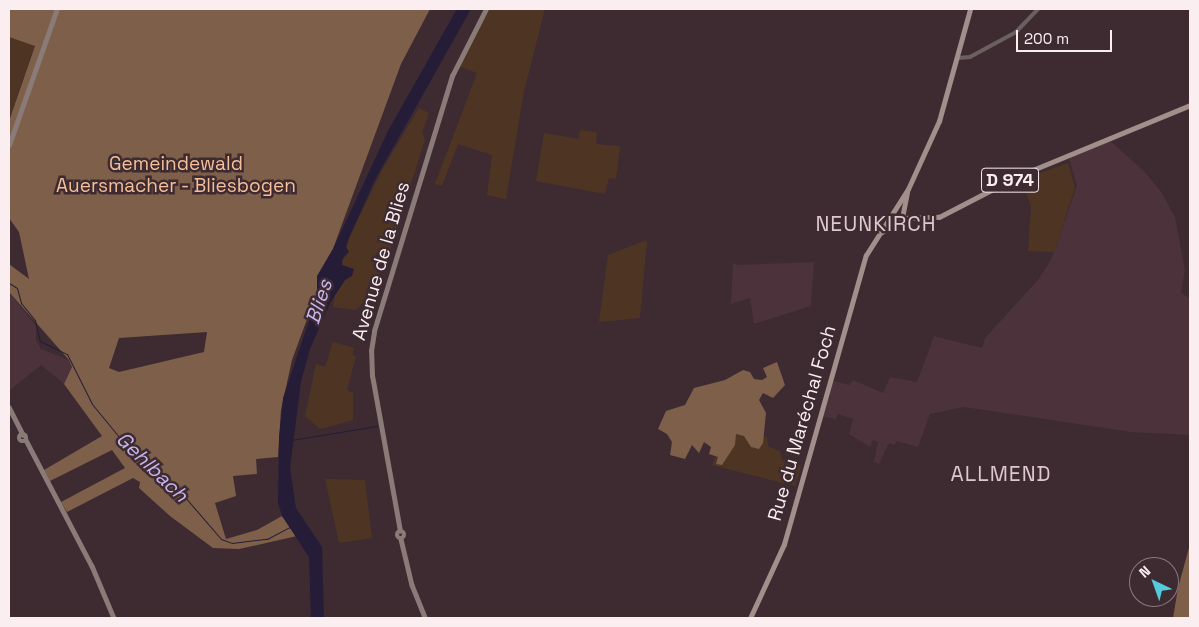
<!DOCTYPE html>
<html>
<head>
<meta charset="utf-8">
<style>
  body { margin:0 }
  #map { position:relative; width:1199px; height:627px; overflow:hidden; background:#3d2b31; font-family:"Space Grotesk",sans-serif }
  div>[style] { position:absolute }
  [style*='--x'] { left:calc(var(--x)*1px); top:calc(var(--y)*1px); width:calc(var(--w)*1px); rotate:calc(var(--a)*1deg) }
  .built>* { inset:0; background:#4b323b }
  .green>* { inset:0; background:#4e3523 }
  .forest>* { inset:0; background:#7e604a }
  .water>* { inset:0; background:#251c37 }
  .stream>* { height:1px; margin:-0.5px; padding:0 0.5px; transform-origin:0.5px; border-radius:0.5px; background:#251c37 }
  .tertiary>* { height:4px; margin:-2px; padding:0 2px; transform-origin:2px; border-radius:2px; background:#6a605f }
  .secondary>* { height:4.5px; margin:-2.25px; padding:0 2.25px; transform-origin:2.25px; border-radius:2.25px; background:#8a7a78 }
  .secondary>.ring { margin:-2.25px; padding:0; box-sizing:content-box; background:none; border:4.5px solid #8a7a78; border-radius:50% }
  .primary>* { height:5px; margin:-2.5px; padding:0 2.5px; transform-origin:2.5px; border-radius:2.5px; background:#a28e8b }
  span { translate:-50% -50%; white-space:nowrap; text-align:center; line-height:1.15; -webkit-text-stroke:5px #3d2b31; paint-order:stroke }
  .shield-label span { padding:1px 4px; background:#3d2b31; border:1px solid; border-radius:4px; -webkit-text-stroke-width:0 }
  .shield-label { font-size:18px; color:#faeef1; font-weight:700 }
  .park-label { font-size:19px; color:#f5bf98 }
  .street-label { font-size:19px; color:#faeef1 }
  .water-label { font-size:20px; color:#c7b6ef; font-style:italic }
  .quarter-label { font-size:21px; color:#dfc7ce; letter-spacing:1px }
  .frame { position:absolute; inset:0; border:10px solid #faeef1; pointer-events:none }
  .north { position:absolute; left:1129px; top:557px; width:50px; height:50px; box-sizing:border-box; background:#3d2b31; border:1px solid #89797e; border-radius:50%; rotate:318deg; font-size:14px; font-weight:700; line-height:20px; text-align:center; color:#faeef1 }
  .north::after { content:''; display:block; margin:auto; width:18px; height:22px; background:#54cadd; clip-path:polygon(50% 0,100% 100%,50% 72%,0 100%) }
  .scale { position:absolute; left:1016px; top:30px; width:96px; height:22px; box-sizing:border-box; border:2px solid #faeef1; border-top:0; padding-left:6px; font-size:15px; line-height:18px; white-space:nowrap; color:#faeef1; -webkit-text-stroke:4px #3d2b31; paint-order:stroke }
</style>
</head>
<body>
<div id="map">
  <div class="built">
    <div style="clip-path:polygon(1108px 139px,1144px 171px,1162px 193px,1175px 217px,1185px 270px,1181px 293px,1190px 298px,1190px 435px,1131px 432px,964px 407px,930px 414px,918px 447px,896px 441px,895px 445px,889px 443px,879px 464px,874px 462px,878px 442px,873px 440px,870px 447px,849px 434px,853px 419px,838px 414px,836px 419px,821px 416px,831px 380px,849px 385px,853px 380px,883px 393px,890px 377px,917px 382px,934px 336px,982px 348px,985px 338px,1038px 280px,1051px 260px,1077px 186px,1069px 158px)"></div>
    <div style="clip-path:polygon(733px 262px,736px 265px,814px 262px,811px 306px,754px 324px,750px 298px,731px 304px)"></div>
    <div style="clip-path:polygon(9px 292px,36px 326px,36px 340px,41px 349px,69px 360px,72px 367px,64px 384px,41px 365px,9px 391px)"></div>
  </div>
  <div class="green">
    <div style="clip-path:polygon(490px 9px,545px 9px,524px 91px,506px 199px,487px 195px,492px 155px,458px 144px,442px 186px,435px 184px,477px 73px,459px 66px)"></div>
    <div style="clip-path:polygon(9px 37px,35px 45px,11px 114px,9px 114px)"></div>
    <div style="clip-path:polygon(419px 108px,429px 113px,422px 133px,425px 139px,388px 257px,376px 253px,373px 266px,381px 275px,376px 291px,356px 310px,333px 307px,335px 295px,353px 269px,342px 265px,349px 238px,381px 172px)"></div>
    <div style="clip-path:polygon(580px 130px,597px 132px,596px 144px,620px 146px,616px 179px,609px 178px,605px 194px,536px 181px,544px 133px,578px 139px)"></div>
    <div style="clip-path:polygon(1068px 163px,1075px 188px,1054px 252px,1028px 251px,1031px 206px,1021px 180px)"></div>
    <div style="clip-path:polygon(647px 240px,640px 318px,599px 322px,608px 255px)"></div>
    <div style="clip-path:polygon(333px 342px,354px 348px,352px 355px,356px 356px,347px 390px,353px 393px,353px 420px,320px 429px,305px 416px,316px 364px,325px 367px)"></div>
    <div style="clip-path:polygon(727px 431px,767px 437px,768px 446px,780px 451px,782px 460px,801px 466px,795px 486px,712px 465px)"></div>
    <div style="clip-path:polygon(325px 479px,365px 480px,372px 538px,339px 543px)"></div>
  </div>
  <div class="forest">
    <div style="clip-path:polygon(evenodd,9px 9px,430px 9px,401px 64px,292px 360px,281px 410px,278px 457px,256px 459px,257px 474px,233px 476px,236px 496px,215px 503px,226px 539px,257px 530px,282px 516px,297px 536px,239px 549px,213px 548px,170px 516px,139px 488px,140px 482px,133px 478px,67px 512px,61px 502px,125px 468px,112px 450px,50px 481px,44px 470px,102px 436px,64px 384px,72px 367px,69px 360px,9px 292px,9px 264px,29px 279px,19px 232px,9px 218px,9px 121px,35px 46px,9px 37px,9px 9px,207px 332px,204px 352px,119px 372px,109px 368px,119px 338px,207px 332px)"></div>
    <div style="clip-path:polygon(777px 362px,785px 385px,773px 398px,763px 393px,759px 400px,766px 413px,763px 443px,759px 449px,751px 447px,744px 436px,736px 434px,735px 445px,722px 465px,716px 464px,718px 457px,709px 454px,711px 447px,704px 442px,699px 453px,692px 445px,685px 459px,670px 455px,672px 442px,667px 434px,658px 429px,666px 411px,685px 405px,694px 388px,725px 380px,743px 370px,750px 372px,754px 379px,762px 380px,767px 377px,763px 368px)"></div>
    <div style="clip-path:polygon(1190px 544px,1190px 618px,1173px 618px,1178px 588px)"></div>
  </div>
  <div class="water">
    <div style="clip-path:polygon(457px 9px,471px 9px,375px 180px,349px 238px,346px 247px,349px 252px,342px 259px,342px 265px,354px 269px,352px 276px,345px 280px,330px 303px,310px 349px,301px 382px,290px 468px,296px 508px,322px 547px,324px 618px,311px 618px,309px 557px,282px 516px,278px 503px,279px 438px,283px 398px,317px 297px,317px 276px,334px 247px,388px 131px)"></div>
  </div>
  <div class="stream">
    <div style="--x:9;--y:283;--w:9;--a:32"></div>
    <div style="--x:17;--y:288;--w:16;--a:75"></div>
    <div style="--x:21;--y:303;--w:22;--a:51"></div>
    <div style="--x:35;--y:320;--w:22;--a:77"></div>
    <div style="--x:40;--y:341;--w:30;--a:26"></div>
    <div style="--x:67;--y:354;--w:56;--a:63.4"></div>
    <div style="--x:92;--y:404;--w:65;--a:50.6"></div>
    <div style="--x:133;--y:454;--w:57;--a:37.9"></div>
    <div style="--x:178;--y:489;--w:66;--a:49.3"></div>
    <div style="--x:221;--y:539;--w:12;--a:20"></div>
    <div style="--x:232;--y:543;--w:35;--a:-7"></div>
    <div style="--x:267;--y:539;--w:27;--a:-28"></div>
    <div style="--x:291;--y:440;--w:87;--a:-9.2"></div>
  </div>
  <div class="tertiary">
    <div style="--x:958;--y:58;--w:12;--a:-5"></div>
    <div style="--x:970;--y:57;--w:52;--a:-28.5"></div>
    <div style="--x:1016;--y:32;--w:32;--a:-46"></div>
  </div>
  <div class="secondary">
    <div style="--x:9;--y:145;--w:144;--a:-70.6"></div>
    <div style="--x:9;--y:407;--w:31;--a:63"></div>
    <div class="ring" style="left:19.5px;top:434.5px;width:2.5px;height:2.5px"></div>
    <div style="--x:26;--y:440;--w:142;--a:62.4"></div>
    <div style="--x:92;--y:566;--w:56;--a:67.1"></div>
    <div style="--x:400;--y:531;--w:158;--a:-100.2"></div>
    <div style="--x:372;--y:376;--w:25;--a:-92"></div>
    <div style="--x:371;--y:351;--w:20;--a:-81"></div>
    <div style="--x:374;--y:331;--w:267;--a:-73"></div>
    <div style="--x:452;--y:76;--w:75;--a:-63.1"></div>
    <div class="ring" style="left:397px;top:531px;width:3.5px;height:3.5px"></div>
    <div style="--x:401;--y:539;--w:47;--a:76.6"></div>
    <div style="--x:412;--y:585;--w:35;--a:68"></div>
  </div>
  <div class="primary">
    <div style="--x:902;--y:218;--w:26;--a:-79"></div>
    <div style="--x:882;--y:232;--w:24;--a:-35"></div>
    <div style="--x:902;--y:218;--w:37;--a:-2"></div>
    <div style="--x:939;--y:217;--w:89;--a:-27.4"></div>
    <div style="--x:1018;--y:176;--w:186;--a:-22.4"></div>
    <div style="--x:750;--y:618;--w:81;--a:-65.3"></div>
    <div style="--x:784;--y:544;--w:300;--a:-74.2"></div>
    <div style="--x:866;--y:255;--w:78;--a:-57.5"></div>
    <div style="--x:908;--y:189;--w:75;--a:-65.5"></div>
    <div style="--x:939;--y:121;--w:116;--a:-74.5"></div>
  </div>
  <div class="shield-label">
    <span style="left:1010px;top:180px">D 974</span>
  </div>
  <div class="park-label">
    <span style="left:176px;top:175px">Gemeindewald<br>Auersmacher - Bliesbogen</span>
  </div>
  <div class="street-label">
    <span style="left:381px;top:261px;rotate:-74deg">Avenue de la Blies</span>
    <span style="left:802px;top:423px;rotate:-74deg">Rue du Maréchal Foch</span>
  </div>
  <div class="water-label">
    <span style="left:319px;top:302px;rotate:-72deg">Blies</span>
    <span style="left:152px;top:467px;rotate:44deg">Gehlbach</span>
  </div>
  <div class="quarter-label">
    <span style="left:876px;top:224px">NEUNKIRCH</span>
    <span style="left:1001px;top:474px">ALLMEND</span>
  </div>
  <div class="frame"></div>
  <div class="north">N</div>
  <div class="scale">200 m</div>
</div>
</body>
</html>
